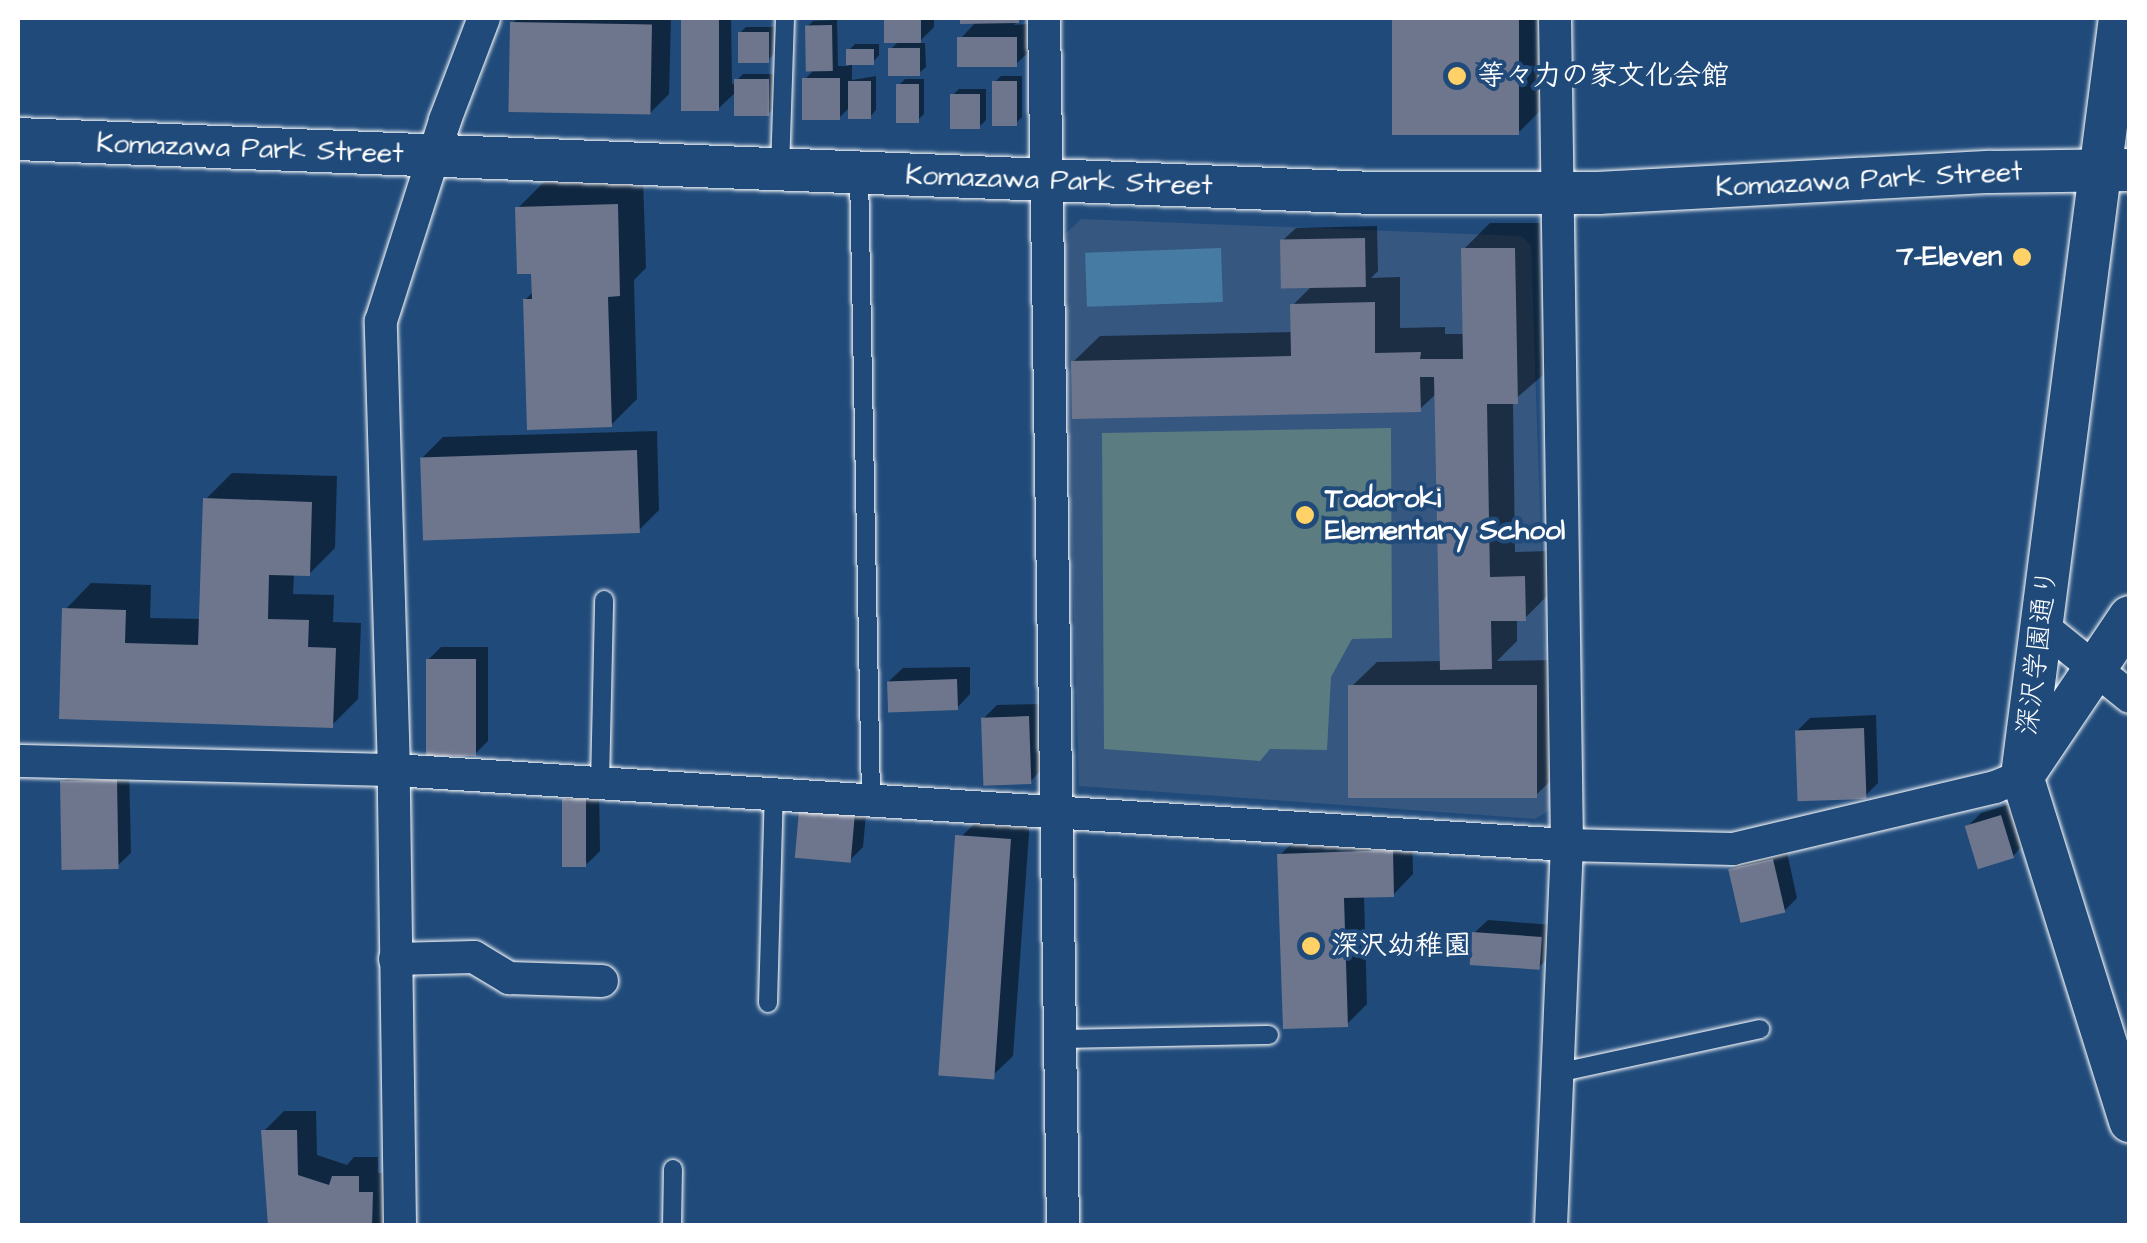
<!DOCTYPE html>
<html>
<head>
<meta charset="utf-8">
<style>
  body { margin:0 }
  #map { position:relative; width:2147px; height:1243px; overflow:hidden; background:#1f4a7a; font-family:"Architects Daughter","Klee One",sans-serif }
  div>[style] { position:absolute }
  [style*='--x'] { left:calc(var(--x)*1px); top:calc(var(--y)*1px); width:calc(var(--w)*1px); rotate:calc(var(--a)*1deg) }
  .built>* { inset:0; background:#365780 }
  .green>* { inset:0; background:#5b7c80 }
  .water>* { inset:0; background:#467ca3; transform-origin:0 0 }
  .shadow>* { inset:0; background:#0007 }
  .building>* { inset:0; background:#6d768d; transform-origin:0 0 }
  .roads { filter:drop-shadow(0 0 2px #fff) drop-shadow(0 0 2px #fff) }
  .service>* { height:18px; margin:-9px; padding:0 9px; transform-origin:9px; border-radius:9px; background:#1f4a7a }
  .minor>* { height:32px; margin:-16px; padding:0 16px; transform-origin:16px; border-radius:16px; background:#1f4a7a }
  .tertiary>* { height:42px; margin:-21px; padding:0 21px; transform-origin:21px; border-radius:21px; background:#1f4a7a }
  .dots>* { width:28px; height:28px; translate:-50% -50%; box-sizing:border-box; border:5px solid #1f4a7a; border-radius:50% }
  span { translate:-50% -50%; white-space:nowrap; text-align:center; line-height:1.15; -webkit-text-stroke:8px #1f4a7a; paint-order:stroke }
  .poi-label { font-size:28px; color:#fff; font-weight:700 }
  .left { translate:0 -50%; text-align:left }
  .right { translate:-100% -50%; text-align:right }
  .street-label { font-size:28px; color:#fff }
  .frame { position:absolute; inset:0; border:20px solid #fff; pointer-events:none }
</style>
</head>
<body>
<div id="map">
  <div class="built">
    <div style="clip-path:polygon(1081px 219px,1521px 236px,1531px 245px,1550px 810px,1535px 819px,1079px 786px,1063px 236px)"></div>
  </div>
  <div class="green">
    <div style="clip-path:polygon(1391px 428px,1392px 638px,1352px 639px,1331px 677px,1327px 750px,1270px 749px,1260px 761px,1104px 749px,1102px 433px)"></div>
  </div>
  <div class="water">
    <div style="left:1221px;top:248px;width:54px;height:136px;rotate:88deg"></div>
  </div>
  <div class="shadow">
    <div style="clip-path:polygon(518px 18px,671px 18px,669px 94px,649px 114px,513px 23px)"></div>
    <div style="clip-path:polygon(684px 18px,731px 18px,732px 85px,743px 74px,774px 74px,775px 107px,769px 113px,737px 91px,719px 108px,685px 109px)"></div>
    <div style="clip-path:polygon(886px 18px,934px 18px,934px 27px,918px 43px,925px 43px,926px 67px,919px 73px,891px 49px,899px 41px,886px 41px)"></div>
    <div style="clip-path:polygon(962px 18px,1021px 18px,1014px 25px,1029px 24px,1030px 51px,1016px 64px,960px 39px,977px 21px,962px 21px)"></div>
    <div style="clip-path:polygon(1395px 18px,1544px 18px,1546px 105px,1520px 131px,1398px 132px)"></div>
    <div style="clip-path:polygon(837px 20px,838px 66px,849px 66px,849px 50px,855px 44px,879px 44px,879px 55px,873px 62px,852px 62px,852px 80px,876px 76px,876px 110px,870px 117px,851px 106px,839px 118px,804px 80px,815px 69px,807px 27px,813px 21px)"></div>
    <div style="clip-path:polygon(746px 27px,774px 27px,774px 54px,768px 60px,740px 33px)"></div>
    <div style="clip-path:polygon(1001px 76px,1022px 76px,1022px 117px,1016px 123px,995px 82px)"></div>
    <div style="clip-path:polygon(905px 79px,924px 79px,924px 114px,918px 120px,899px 85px)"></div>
    <div style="clip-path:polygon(959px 89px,986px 89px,986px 120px,980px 126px,953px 95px)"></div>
    <div style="clip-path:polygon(643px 179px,646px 268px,634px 280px,637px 399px,611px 425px,525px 300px,534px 291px,534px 271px,518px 208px,544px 182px)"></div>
    <div style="clip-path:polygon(1490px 223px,1540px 223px,1543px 375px,1513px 401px,1515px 552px,1550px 551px,1551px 592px,1525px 618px,1517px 618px,1517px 641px,1497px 661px,1562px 660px,1563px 769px,1536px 795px,1350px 688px,1377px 662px,1442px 661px,1437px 393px,1420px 409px,1073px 362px,1100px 336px,1293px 332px,1293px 305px,1312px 286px,1282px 241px,1296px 228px,1377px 226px,1378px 271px,1371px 278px,1400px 277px,1400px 328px,1445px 327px,1445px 334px,1465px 334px,1463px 250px)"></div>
    <div style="clip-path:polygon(657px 431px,659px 510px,639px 530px,423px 457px,443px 437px)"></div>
    <div style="clip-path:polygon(232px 473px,337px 476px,335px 548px,309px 574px,294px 573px,293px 594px,334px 595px,333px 622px,361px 623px,358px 699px,332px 725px,61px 717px,65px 610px,91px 583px,151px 585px,150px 618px,202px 619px,206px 499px)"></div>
    <div style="clip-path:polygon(441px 647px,488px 647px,488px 741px,475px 754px,428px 660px)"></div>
    <div style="clip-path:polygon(970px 667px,970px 694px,957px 708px,889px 681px,903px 668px)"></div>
    <div style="clip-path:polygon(1041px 704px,1043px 768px,1030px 782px,983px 719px,997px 705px)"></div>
    <div style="clip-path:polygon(1876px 715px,1878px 783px,1865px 796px,1797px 731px,1810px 718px)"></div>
    <div style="clip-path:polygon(129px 768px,131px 853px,117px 866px,63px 782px,76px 769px)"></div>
    <div style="clip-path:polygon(599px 786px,600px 851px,587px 864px,565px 800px,578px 787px)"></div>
    <div style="clip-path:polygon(867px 803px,863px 847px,849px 861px,801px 811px)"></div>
    <div style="clip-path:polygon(2014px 803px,2026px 842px,2013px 856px,1968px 826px,1981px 813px)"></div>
    <div style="clip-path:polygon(1030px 820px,1013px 1056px,992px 1076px,957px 841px,977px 821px)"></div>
    <div style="clip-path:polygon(1412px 831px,1413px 874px,1393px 895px,1364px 895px,1367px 1004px,1347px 1024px,1280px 855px,1300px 835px)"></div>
    <div style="clip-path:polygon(1786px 848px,1797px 898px,1784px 911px,1731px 870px,1744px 857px)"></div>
    <div style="clip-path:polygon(1488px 920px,1554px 925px,1552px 954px,1539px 967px,1474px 933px)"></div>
    <div style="clip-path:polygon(284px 1111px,316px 1111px,317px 1155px,347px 1165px,354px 1157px,378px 1157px,378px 1173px,392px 1173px,391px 1217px,383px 1226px,271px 1226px,264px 1131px)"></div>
  </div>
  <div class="building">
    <div style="left:681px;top:18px;width:38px;height:93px"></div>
    <div style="left:884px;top:18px;width:37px;height:25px"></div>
    <div style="clip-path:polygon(960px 18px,1019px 18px,1019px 23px,960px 24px)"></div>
    <div style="left:1392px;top:18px;width:127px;height:117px"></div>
    <div style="left:510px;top:22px;width:142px;height:90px;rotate:1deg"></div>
    <div style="left:832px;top:25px;width:46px;height:27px;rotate:89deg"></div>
    <div style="left:738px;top:32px;width:31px;height:31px"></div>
    <div style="left:1017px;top:37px;width:30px;height:60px;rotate:90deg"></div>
    <div style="left:888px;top:48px;width:32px;height:28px"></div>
    <div style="left:846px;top:49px;width:28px;height:16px"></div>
    <div style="left:840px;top:78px;width:42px;height:38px;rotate:90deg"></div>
    <div style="left:734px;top:79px;width:35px;height:37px"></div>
    <div style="left:848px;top:81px;width:23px;height:38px"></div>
    <div style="left:992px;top:81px;width:25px;height:45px"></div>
    <div style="left:896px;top:84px;width:23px;height:39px"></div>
    <div style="left:950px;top:94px;width:30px;height:35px"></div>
    <div style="clip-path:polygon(618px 204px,620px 296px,608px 297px,612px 427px,527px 430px,523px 299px,532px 299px,531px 274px,517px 274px,515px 207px)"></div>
    <div style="left:1365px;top:238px;width:49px;height:85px;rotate:89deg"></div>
    <div style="clip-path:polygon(1461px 248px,1515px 248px,1518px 404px,1487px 404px,1490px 577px,1525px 576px,1526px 621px,1491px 621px,1492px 669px,1440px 670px,1434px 377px,1420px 377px,1421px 412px,1072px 419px,1071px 361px,1291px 356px,1290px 304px,1375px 302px,1375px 353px,1421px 352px,1420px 359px,1463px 359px)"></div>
    <div style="left:637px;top:450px;width:83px;height:217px;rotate:88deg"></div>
    <div style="clip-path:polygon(203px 498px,312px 502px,310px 576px,269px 575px,268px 619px,309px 620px,308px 647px,336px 648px,333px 728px,59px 719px,62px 608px,126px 610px,125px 643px,198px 645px)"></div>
    <div style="left:426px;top:659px;width:50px;height:97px"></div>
    <div style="left:957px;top:679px;width:31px;height:70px;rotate:88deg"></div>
    <div style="left:1537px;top:685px;width:113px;height:189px;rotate:90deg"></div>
    <div style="left:1029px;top:716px;width:68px;height:48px;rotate:88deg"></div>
    <div style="left:1864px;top:728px;width:71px;height:69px;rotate:88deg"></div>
    <div style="left:117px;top:780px;width:89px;height:57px;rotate:89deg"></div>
    <div style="left:562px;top:799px;width:24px;height:68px"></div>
    <div style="left:799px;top:810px;width:56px;height:48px;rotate:5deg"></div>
    <div style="left:2001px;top:815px;width:45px;height:38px;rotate:73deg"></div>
    <div style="left:1011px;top:839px;width:241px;height:56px;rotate:94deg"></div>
    <div style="clip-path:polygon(1393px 850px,1394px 897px,1344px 898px,1348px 1027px,1283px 1029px,1277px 854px)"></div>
    <div style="left:1773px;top:859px;width:55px;height:46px;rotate:77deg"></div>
    <div style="left:1472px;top:932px;width:70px;height:33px;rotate:4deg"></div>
    <div style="clip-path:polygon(261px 1130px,297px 1130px,298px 1175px,329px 1185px,332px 1176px,359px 1176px,359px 1192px,373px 1192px,372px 1226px,268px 1226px)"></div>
  </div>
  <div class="roads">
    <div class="service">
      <div style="--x:780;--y:169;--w:151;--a:-88.1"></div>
      <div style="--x:859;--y:173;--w:627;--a:88.9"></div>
      <div style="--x:600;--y:783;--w:183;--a:-88.7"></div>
      <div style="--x:768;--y:1003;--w:209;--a:-88.4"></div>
      <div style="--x:1059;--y:1039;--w:210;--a:-1.1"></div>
      <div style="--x:1557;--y:1073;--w:208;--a:-12.2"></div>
      <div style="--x:672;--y:1226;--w:57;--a:-89"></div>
    </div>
    <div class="minor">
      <div style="--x:1044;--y:18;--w:1208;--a:89.1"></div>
      <div style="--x:2042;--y:626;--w:113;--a:38.9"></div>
      <div style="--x:18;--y:761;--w:376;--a:1.4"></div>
      <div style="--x:394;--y:770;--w:1175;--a:3.66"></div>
      <div style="--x:1567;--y:845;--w:166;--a:1.4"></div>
      <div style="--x:1733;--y:849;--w:269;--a:-13.3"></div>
      <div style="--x:1995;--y:787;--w:29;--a:-22"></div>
      <div style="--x:395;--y:959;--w:79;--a:-1.5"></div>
      <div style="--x:474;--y:957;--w:41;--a:31"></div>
      <div style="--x:509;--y:978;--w:93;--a:1.8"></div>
      <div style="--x:400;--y:1226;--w:456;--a:-90.8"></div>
      <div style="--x:394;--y:770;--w:449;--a:-91.7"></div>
      <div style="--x:381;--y:321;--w:211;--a:-72.3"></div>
      <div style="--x:445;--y:120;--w:109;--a:-69.1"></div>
      <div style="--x:1551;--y:1226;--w:381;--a:-87.6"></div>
      <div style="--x:1567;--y:845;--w:827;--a:-90.83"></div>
    </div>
    <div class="tertiary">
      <div style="--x:2120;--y:18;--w:764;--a:97.37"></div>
      <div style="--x:2022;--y:776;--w:362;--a:72.6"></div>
      <div style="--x:18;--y:139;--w:1355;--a:2.28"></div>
      <div style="--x:1372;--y:193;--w:226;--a:0"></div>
      <div style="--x:1598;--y:193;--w:393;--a:-3.1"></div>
      <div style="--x:1990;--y:172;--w:140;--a:-0.8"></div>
      <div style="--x:2028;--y:768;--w:182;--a:-56"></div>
    </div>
  </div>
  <div class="dots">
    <div style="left:1457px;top:76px;background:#ffd166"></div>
    <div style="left:2022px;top:257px;background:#ffd166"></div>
    <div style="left:1305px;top:515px;background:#ffd166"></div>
    <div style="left:1311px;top:946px;background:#ffd166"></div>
  </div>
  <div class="poi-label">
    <span class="left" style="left:1477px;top:76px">等々力の家文化会館</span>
    <span class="right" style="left:2002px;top:257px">7-Eleven</span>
    <span class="left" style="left:1325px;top:515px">Todoroki<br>Elementary School</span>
    <span class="left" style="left:1331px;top:946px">深沢幼稚園</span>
  </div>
  <div class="street-label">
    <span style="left:250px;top:149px;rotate:2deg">Komazawa Park Street</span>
    <span style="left:1869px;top:180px;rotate:-3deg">Komazawa Park Street</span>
    <span style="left:1059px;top:181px;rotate:2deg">Komazawa Park Street</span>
    <span style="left:2038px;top:652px;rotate:-83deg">深沢学園通り</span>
  </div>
  <div class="frame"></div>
</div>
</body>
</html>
